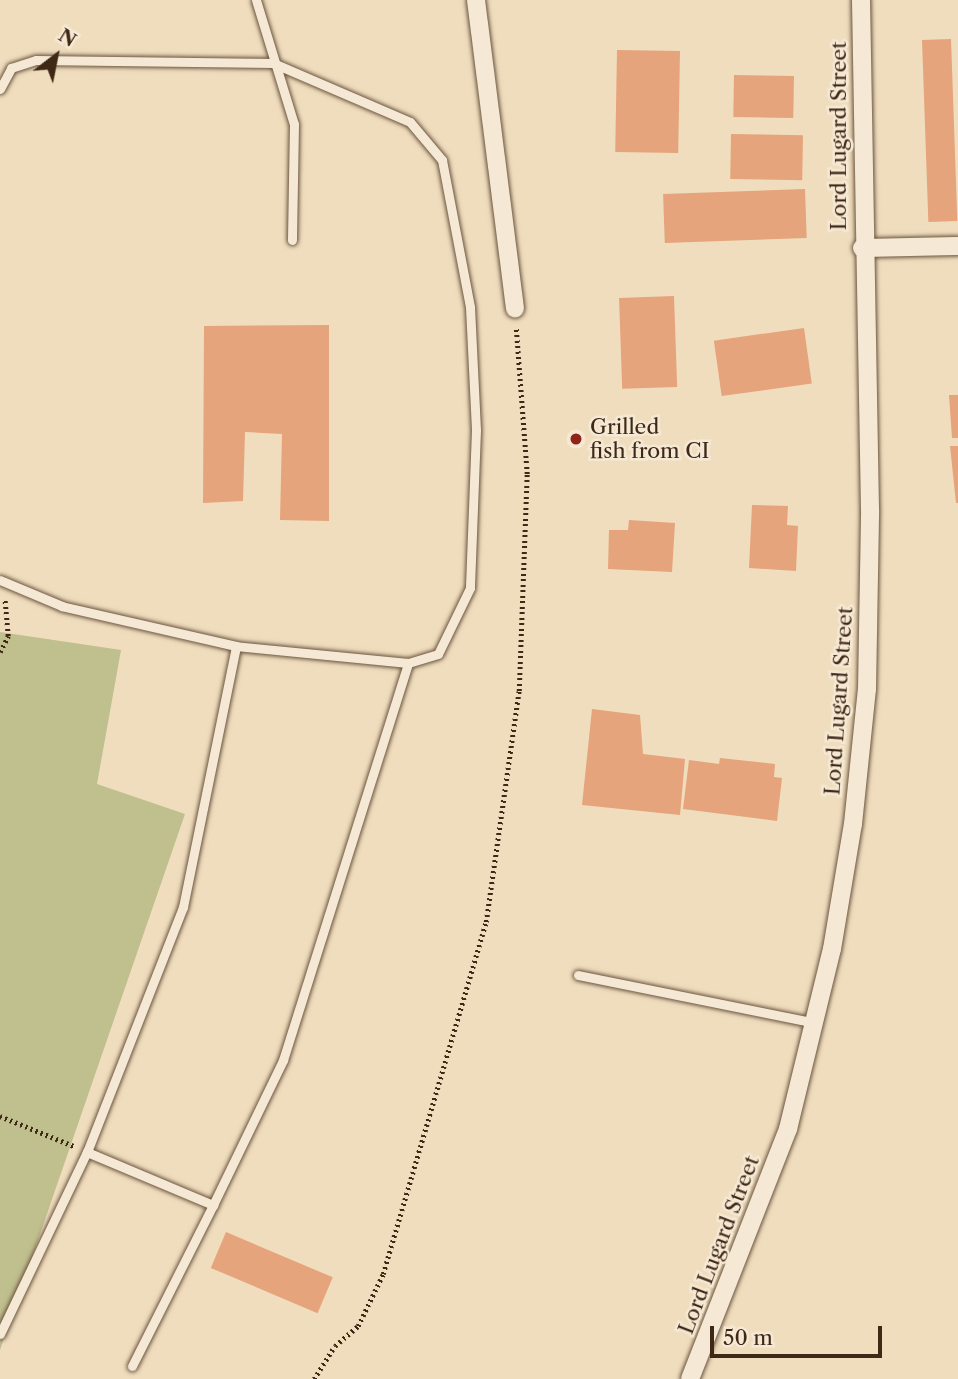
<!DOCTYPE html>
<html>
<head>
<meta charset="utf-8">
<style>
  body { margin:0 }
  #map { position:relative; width:958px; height:1379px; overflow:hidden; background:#f0ddbe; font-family:"Libre Caslon Text",serif }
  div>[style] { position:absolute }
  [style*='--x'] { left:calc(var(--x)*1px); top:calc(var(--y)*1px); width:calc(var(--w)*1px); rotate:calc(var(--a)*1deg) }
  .green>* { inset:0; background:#c0bf8e }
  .building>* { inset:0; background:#e5a47b; transform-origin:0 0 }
  .path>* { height:4.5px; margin-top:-2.25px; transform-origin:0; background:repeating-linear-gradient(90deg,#3f2815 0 2px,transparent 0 5.5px) }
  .roads { filter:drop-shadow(0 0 2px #6b553f) drop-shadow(0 0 2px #6b553f) }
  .service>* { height:9px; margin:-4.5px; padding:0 4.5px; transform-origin:4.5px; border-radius:4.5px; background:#f5e9d5 }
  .minor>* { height:18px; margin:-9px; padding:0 9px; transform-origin:9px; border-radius:9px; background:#f5e9d5 }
  .dots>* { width:19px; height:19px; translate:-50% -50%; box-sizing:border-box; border:4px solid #f5e9d5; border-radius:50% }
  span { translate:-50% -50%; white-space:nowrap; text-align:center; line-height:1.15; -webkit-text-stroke:5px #f5e9d5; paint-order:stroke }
  .street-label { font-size:21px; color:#3f2815 }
  .poi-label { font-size:21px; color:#3f2815 }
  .left { translate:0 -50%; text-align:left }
  .north { position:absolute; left:21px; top:21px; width:70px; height:70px; -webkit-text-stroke:5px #f5e9d5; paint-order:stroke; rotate:32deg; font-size:19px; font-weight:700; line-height:28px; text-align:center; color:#3f2815 }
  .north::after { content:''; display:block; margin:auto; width:24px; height:32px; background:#3f2815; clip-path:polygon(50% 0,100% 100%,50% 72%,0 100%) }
  .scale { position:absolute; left:710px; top:1326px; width:172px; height:32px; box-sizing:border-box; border:4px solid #3f2815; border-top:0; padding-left:9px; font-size:21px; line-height:24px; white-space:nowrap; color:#3f2815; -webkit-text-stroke:5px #f5e9d5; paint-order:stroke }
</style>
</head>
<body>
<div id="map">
  <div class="green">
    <div style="clip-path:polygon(0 632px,121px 650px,97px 784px,185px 814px,0 1350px)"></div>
  </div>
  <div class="building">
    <div style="left:951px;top:39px;width:182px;height:29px;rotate:88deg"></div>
    <div style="left:617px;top:50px;width:63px;height:102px;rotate:1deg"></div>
    <div style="left:734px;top:75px;width:60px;height:42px;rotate:1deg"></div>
    <div style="left:731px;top:134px;width:72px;height:45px;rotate:1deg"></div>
    <div style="left:805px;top:189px;width:49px;height:142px;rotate:88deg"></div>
    <div style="left:674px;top:296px;width:91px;height:55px;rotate:88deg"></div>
    <div style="clip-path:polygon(329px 325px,329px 521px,280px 520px,282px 434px,245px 432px,243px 501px,203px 503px,204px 326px)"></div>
    <div style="left:804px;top:328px;width:56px;height:91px;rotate:82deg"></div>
    <div style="clip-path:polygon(949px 395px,958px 395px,958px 438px,952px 438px)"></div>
    <div style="clip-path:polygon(950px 446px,958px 446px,958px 503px,956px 503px)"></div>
    <div style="clip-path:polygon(752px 505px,788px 506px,787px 525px,798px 526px,796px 571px,749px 568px)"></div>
    <div style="clip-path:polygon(629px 520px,675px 523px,672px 572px,608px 569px,609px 530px,628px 530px)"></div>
    <div style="clip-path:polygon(592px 709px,640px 715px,643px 754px,685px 759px,680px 815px,582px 805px)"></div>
    <div style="clip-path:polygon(720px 758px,775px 764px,774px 777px,782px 778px,777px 821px,683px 809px,689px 760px,719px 764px)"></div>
    <div style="left:226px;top:1232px;width:116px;height:39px;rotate:23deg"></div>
  </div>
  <div class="path">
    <div style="--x:0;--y:652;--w:18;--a:-63"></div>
    <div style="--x:8;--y:636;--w:37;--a:-95"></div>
    <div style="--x:0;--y:1116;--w:80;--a:22.1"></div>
    <div style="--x:314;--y:1379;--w:39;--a:-58"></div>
    <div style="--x:335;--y:1346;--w:30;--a:-41"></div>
    <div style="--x:358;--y:1326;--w:58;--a:-64.3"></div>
    <div style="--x:383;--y:1274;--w:367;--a:-73.7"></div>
    <div style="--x:486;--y:922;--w:233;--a:-81.9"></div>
    <div style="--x:519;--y:691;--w:217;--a:-87.9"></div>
    <div style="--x:527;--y:474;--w:147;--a:-94.3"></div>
  </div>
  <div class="roads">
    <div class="service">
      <div style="--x:256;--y:0;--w:130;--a:73"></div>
      <div style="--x:294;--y:124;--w:116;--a:91"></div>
      <div style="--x:0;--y:89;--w:24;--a:-62"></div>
      <div style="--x:11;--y:68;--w:26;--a:-18"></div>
      <div style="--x:36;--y:60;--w:237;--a:0.7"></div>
      <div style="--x:273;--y:63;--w:149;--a:23.3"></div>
      <div style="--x:410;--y:122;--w:50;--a:49.9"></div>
      <div style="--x:442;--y:160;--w:150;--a:79.2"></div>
      <div style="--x:470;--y:307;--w:123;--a:87.2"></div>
      <div style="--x:476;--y:430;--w:158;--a:92.2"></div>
      <div style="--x:470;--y:588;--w:73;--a:115.9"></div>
      <div style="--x:438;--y:654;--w:31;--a:163"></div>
      <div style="--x:408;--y:663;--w:173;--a:-174.4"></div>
      <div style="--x:236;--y:646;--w:179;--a:-167.1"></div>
      <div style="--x:62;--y:606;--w:67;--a:-157.2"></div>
      <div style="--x:578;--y:975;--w:242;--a:11.4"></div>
      <div style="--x:87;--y:1152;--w:137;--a:22.8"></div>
      <div style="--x:213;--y:1205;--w:161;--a:-64.2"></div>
      <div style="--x:283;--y:1060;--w:416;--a:-72.5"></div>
      <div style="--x:0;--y:1334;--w:202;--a:-64.5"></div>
      <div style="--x:87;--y:1152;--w:263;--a:-68.6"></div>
      <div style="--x:183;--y:907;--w:266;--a:-78.5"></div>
      <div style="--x:132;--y:1366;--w:180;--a:-63.3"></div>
    </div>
    <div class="minor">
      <div style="--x:476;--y:0;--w:311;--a:82.8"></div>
      <div style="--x:862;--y:248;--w:96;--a:-1.2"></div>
      <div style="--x:690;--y:1379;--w:269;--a:-68.6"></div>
      <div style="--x:788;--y:1129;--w:185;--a:-76.3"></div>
      <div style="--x:832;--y:949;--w:127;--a:-80.5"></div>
      <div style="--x:853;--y:824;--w:136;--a:-84.1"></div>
      <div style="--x:867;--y:689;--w:179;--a:-89"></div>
      <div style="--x:870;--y:510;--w:510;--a:-91.01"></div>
    </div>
  </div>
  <div class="dots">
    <div style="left:576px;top:439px;background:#8f2418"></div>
  </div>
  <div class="street-label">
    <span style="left:839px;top:136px;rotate:-90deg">Lord Lugard Street</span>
    <span style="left:839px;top:701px;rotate:-86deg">Lord Lugard Street</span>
    <span style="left:719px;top:1245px;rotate:-69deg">Lord Lugard Street</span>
  </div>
  <div class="poi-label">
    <span class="left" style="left:590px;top:439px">Grilled<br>fish from CI</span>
  </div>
  <div class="north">N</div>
  <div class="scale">50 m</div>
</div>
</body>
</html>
